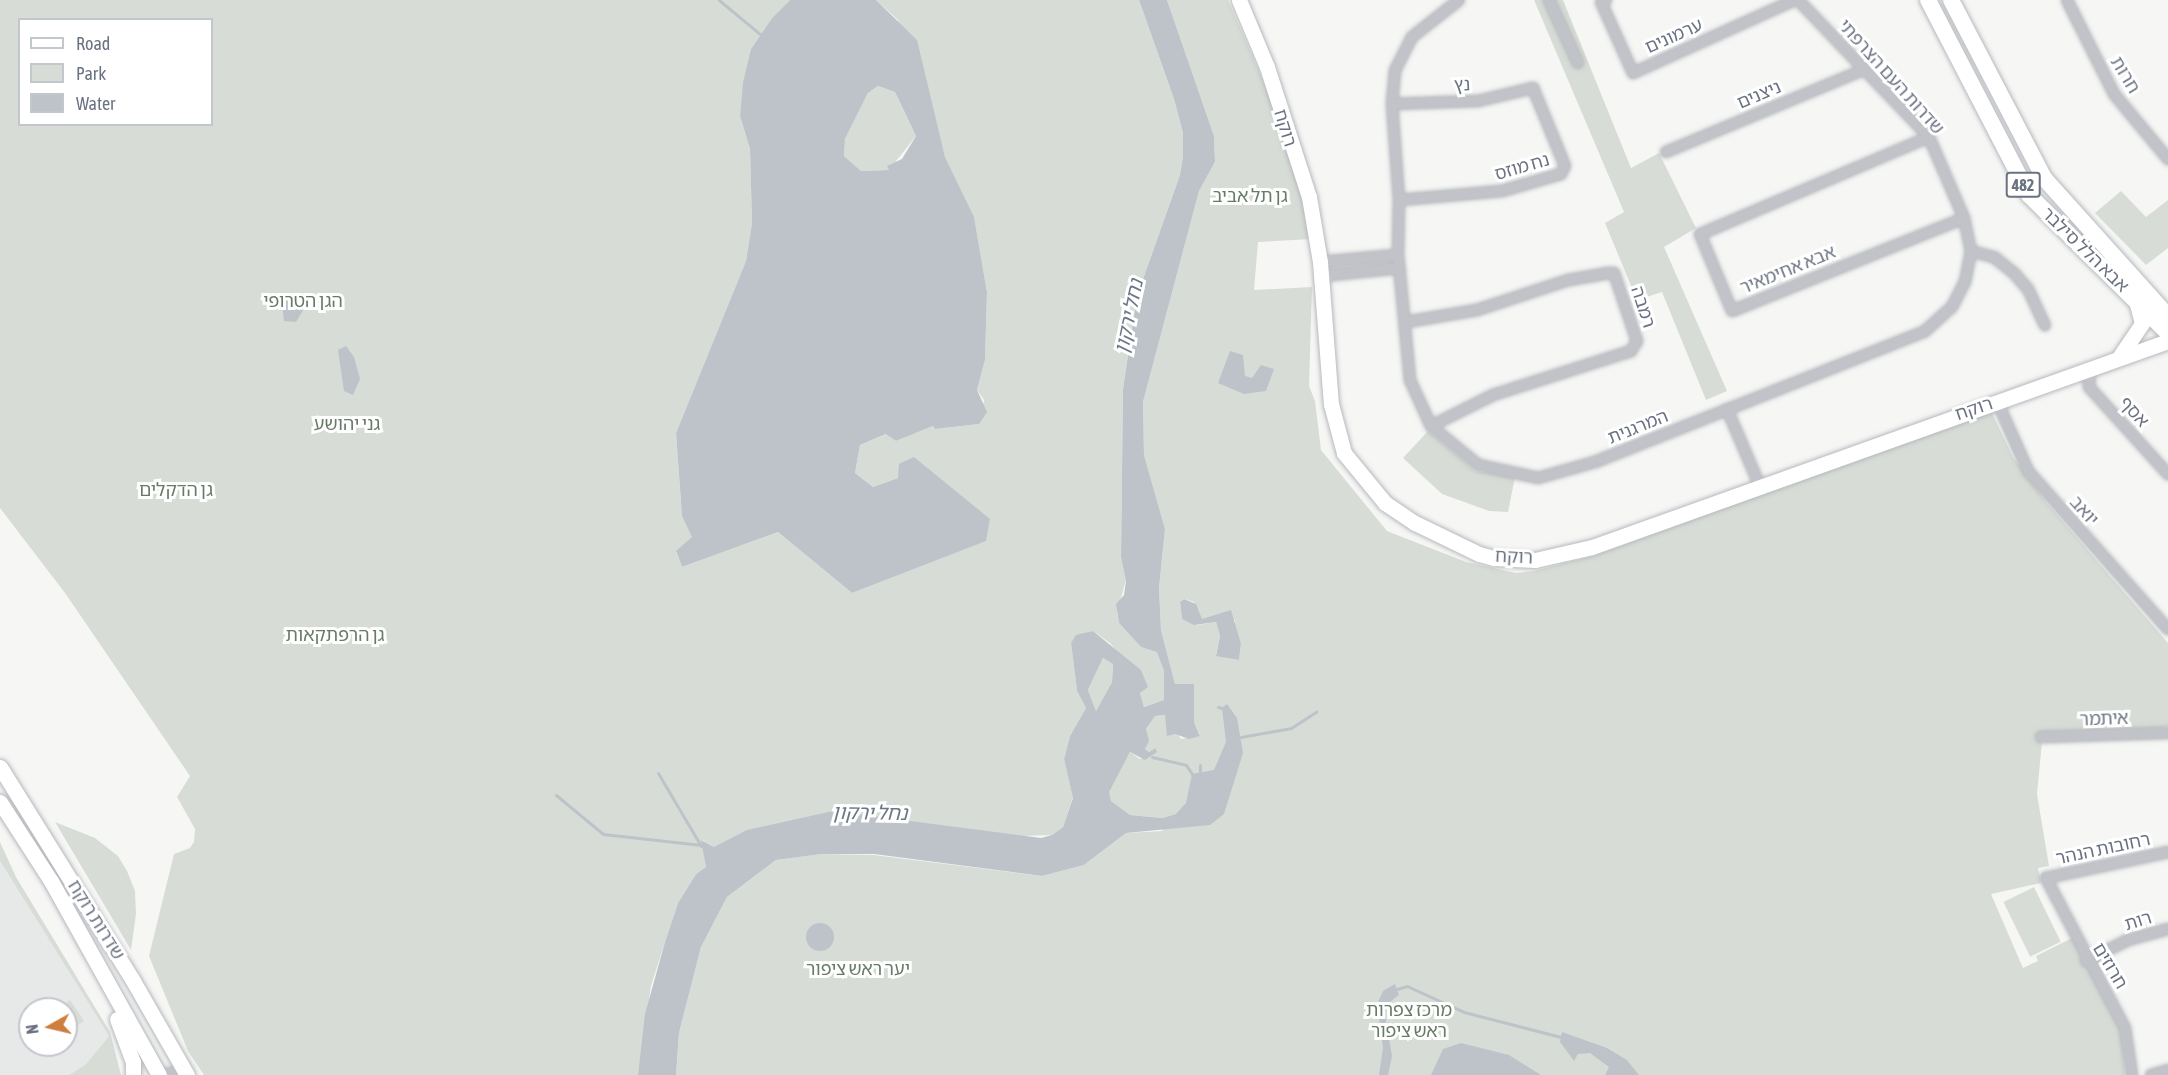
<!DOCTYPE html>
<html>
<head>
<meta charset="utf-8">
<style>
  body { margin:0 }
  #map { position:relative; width:2168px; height:1075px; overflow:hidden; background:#f6f7f5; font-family:"Asap Condensed","Noto Sans Hebrew",sans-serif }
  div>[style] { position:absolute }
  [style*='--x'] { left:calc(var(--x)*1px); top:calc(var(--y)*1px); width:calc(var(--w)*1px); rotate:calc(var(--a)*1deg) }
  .built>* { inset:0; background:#e7e8e8 }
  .green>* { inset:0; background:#d7ddd6; transform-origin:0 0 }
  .water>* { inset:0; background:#bdc3c9 }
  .round { border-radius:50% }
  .stream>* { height:3px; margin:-1.5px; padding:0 1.5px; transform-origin:1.5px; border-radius:1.5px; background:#bdc3c9 }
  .roads { filter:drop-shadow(0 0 2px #b6b9be) drop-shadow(0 0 2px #b6b9be) }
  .street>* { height:10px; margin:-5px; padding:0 5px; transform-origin:5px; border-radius:5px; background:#c1c3c8 }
  .secondary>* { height:15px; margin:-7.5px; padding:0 7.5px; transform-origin:7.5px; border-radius:7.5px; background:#fff }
  .primary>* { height:16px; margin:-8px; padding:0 8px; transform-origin:8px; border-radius:8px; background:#fff }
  span { translate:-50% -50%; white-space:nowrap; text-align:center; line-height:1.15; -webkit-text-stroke:6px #fff; paint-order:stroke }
  .shield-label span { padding:2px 4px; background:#fff; border:2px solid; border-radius:4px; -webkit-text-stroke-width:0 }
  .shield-label { font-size:16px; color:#6a7282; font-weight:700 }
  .street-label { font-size:18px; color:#6a7282 }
  .park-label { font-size:18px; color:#687a68 }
  .water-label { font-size:20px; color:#6b7885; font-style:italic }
  .legend { position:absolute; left:18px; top:18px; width:195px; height:108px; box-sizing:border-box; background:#fff; border:2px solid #c3c7cd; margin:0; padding:8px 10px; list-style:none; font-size:18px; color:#6a7282 }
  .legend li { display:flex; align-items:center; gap:12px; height:30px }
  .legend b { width:30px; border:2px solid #c3c7cd }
  .north { position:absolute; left:18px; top:997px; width:60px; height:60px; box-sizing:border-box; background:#fff; border:2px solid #c3c7cd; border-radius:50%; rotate:262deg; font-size:16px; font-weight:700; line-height:24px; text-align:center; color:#6a7282 }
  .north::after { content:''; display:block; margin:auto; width:21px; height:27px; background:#ce7f3d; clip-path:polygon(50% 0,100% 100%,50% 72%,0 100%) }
</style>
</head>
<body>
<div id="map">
  <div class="built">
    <div style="clip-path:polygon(evenodd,0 861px,109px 1036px,86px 1064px,69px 1075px,0 1075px,0 861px,30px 1009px,66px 1009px,66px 1045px,30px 1045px,30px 1009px)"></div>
  </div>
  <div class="green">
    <div style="clip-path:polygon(evenodd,0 0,790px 0,772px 18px,751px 49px,740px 116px,750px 149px,752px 223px,746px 261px,676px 433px,682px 516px,693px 537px,676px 552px,682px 567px,778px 532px,852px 593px,985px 541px,990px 519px,898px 478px,873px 487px,855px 473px,860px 445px,887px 434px,896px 441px,933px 426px,935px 429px,979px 424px,984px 400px,977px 390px,985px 360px,987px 292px,974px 218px,945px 157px,923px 79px,898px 20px,876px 0,1139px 0,1174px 99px,1183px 133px,1183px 156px,1180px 175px,1137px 296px,1123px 389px,1121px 557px,1126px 580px,1117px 612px,1119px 623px,1141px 647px,1157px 651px,1164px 671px,1164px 700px,1144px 707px,1140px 693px,1146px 686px,1110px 643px,1093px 631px,1071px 643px,1077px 691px,1086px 708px,1070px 736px,1064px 759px,1073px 797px,1063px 827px,1052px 835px,714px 847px,702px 840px,706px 867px,696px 874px,678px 903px,665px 942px,651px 986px,638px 1075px,204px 1075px,188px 1051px,149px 956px,174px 854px,190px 848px,194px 842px,195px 829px,177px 797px,190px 776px,65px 593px,0 508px,0 0,20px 20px,212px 20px,212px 124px,20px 124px,20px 20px)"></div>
    <div style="clip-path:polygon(evenodd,1167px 0,1228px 0,1259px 71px,1290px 152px,1312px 239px,1258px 242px,1254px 290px,1312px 287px,1309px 386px,1315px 401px,1321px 450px,1387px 531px,1466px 562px,1516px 573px,1534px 571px,1593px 556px,1991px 411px,2013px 457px,2045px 501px,2168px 643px,2168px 727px,2042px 742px,2037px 794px,2049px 866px,2038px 868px,2041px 883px,1991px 894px,2023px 968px,2038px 961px,2036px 956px,2072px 938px,2121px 1029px,2125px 1075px,676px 1075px,679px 1033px,701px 947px,727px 897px,776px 860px,822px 854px,874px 855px,1042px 876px,1084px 865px,1126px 833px,1162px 831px,1176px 814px,1162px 818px,1130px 815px,1111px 801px,1108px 792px,1130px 752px,1140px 759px,1157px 752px,1157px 749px,1149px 752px,1145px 749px,1146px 729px,1155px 716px,1165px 715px,1181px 739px,1200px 735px,1194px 722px,1194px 684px,1175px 684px,1161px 630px,1159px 588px,1165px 529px,1144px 455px,1143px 402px,1199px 191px,1215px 162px,1214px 136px,1167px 0,1184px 599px,1194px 602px,1201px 619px,1235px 620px,1235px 634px,1241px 644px,1239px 660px,1216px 655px,1220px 636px,1216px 622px,1197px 625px,1182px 619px,1180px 602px,1184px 599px)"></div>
    <div style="clip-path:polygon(1534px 0,1563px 0,1631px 168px,1659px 153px,1696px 228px,1664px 247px,1727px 391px,1706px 400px,1662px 292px,1637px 300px,1605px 223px,1624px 212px)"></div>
    <div style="clip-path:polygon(878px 86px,895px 92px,916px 136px,889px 170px,861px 171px,844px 156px,845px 139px,868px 93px)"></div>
    <div style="clip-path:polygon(2121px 191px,2146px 217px,2168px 200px,2168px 248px,2146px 265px,2095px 213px)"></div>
    <div style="clip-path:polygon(1428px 431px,1475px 471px,1515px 477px,1508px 512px,1489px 511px,1442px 494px,1403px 458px)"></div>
    <div style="clip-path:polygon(1103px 658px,1113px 664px,1112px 682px,1096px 711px,1088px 690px)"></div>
    <div style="clip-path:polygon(55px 822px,95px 838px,118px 856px,127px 871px,135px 891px,136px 914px,131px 950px)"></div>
    <div style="clip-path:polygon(0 842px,16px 877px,110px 1032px,121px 1075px,69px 1075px,86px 1064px,109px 1036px,0 861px)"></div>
    <div style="left:2034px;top:887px;width:61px;height:34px;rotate:64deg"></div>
    <div style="clip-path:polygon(70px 1000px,84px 1021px,66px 1033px,66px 1009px,57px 1009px)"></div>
  </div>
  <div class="water">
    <div style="clip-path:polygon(evenodd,790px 0,876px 0,917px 40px,945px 157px,974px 217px,987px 292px,985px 360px,977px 390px,987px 412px,979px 424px,935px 429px,933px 426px,896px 441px,886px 434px,860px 445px,855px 473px,873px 487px,898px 478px,899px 464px,914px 457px,990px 519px,986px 541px,852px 593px,778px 532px,682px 567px,676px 551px,692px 537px,682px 516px,676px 433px,746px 261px,752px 223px,750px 149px,740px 116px,743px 83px,751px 49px,772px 18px,790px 0,878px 86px,895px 92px,916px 136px,902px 159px,887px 166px,889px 170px,861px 171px,844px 156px,845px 139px,868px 93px,878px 86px)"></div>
    <div style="clip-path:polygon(evenodd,1139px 0,1167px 0,1214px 136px,1215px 162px,1199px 191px,1143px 402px,1144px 455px,1165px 529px,1159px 588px,1161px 630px,1175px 684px,1194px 684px,1194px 722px,1200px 736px,1189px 739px,1175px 734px,1167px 736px,1165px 715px,1155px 716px,1146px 729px,1149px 741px,1145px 749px,1149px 752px,1156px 748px,1157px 752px,1145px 760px,1130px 752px,1109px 792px,1111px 801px,1130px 815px,1162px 818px,1176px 814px,1186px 803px,1192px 774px,1214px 770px,1226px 742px,1222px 708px,1227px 704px,1237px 718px,1243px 753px,1224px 814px,1210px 825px,1126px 833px,1084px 865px,1042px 876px,874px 854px,822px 854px,776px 860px,727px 897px,701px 947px,679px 1033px,676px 1075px,638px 1075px,645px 1014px,665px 942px,678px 903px,696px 874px,706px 867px,701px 840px,714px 847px,747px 830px,833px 811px,1041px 838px,1052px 835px,1063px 827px,1073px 798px,1064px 759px,1070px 736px,1086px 708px,1077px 691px,1071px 643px,1076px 635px,1093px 631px,1141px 670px,1148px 687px,1140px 693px,1144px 707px,1164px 700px,1164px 671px,1157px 652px,1141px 647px,1119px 623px,1116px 604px,1124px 595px,1126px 581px,1121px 557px,1123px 389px,1137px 296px,1180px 175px,1183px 156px,1183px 133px,1174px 99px,1139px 0,1103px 658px,1113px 664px,1112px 682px,1096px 711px,1088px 690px,1103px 658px)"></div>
    <div style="clip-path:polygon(296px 293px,308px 302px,296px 322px,284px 321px,282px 304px)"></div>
    <div style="clip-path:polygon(346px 346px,354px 357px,360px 379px,353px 395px,344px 391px,338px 350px)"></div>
    <div style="clip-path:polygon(1230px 351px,1243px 355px,1245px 376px,1252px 378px,1261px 365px,1274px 369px,1266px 391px,1244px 394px,1218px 383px)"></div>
    <div style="clip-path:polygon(1184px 599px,1196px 604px,1202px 619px,1231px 610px,1241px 644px,1239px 660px,1216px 656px,1220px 636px,1216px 622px,1194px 625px,1182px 619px,1180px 602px)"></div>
    <div class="round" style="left:806px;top:923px;width:28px;height:28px"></div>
    <div style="clip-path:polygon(1395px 984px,1399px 995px,1387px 1004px,1385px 1014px,1392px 1056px,1388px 1075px,1379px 1075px,1383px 1048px,1377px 1004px,1383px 991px)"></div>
    <div style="clip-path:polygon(1562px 1032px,1607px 1048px,1627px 1060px,1639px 1075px,1605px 1075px,1609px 1067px,1590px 1053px,1578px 1054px,1574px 1061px,1560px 1042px)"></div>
    <div style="clip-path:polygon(1461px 1043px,1509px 1055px,1541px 1075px,1431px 1075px,1443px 1049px)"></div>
  </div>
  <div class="stream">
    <div style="--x:719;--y:0;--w:55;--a:39.8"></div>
    <div style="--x:1218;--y:707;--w:4;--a:14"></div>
    <div style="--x:1241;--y:737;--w:51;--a:-10.2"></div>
    <div style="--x:1291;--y:728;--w:30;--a:-33"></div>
    <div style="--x:1152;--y:757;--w:35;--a:13"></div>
    <div style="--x:1186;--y:765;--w:11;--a:56"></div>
    <div style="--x:1200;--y:765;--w:9;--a:90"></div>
    <div style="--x:658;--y:773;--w:85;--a:59.5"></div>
    <div style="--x:556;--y:795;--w:61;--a:39.7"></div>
    <div style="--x:603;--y:834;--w:99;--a:6.4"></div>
    <div style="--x:1397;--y:989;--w:10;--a:-17"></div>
    <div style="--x:1407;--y:986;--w:63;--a:24.5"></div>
    <div style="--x:1464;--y:1012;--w:100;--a:14.5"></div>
  </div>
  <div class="roads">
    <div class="street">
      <div style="--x:1459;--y:0;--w:60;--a:141.8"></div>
      <div style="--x:1412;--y:37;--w:37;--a:117"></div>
      <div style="--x:1395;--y:70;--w:34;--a:95"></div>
      <div style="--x:1392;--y:104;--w:96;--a:85.8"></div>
      <div style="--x:1399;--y:200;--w:55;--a:91"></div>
      <div style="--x:1398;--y:255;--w:126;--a:84.5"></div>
      <div style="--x:1410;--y:380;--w:51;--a:65.5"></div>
      <div style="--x:1431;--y:426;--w:61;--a:39.7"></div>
      <div style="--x:1478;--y:465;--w:61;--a:12.2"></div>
      <div style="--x:1538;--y:478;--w:59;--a:-15.7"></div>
      <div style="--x:1595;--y:462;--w:354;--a:-21.6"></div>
      <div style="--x:1924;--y:332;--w:38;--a:-42"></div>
      <div style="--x:1952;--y:307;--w:28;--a:-63"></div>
      <div style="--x:1965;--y:282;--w:32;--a:-79"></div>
      <div style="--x:1971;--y:251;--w:34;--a:-102"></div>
      <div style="--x:1964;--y:218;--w:88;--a:-113.4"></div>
      <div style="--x:1929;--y:137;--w:190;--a:-133.7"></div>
      <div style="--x:1549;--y:0;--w:69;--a:65.3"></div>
      <div style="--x:1606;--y:0;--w:5;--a:158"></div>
      <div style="--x:1601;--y:2;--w:78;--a:65.7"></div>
      <div style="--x:1633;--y:73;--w:178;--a:-24.3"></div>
      <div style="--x:2067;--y:0;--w:105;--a:63.4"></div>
      <div style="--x:2114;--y:94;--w:85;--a:50.3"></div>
      <div style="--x:1392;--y:104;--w:86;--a:-2"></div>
      <div style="--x:1478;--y:101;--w:57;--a:-13.3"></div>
      <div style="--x:1533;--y:88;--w:84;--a:67.7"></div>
      <div style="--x:1565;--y:166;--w:9;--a:117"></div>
      <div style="--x:1561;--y:174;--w:61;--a:163.9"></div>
      <div style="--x:1502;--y:191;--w:103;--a:175"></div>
      <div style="--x:1929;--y:137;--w:249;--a:157"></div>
      <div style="--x:1700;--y:234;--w:83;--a:67.4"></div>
      <div style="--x:1732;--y:311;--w:250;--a:-21.8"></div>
      <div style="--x:1666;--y:152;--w:216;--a:-22.6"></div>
      <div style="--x:1971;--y:251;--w:24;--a:15"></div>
      <div style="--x:1994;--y:257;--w:26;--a:39"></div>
      <div style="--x:2014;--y:273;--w:21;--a:49"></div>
      <div style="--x:2028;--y:289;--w:40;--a:65"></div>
      <div style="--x:1320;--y:262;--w:78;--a:-5.1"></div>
      <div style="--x:1321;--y:276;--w:79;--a:-5.8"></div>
      <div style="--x:1406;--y:322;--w:72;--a:-9.6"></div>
      <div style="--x:1477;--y:310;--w:97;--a:-18.1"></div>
      <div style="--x:1569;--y:280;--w:39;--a:-10"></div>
      <div style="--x:1607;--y:273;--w:7;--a:0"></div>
      <div style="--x:1614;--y:273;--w:72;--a:71.3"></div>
      <div style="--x:1637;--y:341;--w:12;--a:121"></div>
      <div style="--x:1631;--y:351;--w:145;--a:162.3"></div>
      <div style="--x:1493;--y:395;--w:69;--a:153.4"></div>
      <div style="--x:2090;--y:369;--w:18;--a:93"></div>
      <div style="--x:2089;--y:387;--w:118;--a:47.8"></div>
      <div style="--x:1997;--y:401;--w:77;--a:66.1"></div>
      <div style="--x:2028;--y:471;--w:211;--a:48.5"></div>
      <div style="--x:1727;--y:409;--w:82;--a:66.9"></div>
      <div style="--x:2041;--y:737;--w:127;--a:-1.8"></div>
      <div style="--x:2086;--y:961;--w:47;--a:-26.6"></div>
      <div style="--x:2128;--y:940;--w:41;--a:-15.4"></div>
      <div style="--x:164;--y:1075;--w:21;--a:-14"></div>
      <div style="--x:2132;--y:1075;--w:48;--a:-98.5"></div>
      <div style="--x:2125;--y:1028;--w:170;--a:-117.8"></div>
      <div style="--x:2046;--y:878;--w:125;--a:-12"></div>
      <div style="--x:2151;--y:1075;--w:18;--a:-16"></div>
    </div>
    <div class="secondary">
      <div style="--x:1239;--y:0;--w:73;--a:67.3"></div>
      <div style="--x:1267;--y:67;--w:137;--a:72.1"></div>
      <div style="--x:1309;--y:197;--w:66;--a:80.4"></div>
      <div style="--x:1320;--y:262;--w:142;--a:85.6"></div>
      <div style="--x:1331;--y:404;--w:51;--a:75.1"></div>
      <div style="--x:1344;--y:453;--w:65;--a:50.6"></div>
      <div style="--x:1385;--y:503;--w:36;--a:34"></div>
      <div style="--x:1415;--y:523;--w:71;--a:25.8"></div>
      <div style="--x:1479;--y:554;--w:16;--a:15"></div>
      <div style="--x:1494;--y:558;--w:41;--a:2.8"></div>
      <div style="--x:1535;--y:560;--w:58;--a:-12.8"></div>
      <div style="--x:1592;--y:547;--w:612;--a:-19.68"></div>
      <div style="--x:2120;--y:356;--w:40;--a:-56"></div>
      <div style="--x:2142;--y:323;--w:23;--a:-105"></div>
      <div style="--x:0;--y:767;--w:250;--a:58.1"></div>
      <div style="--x:132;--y:979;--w:111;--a:60.2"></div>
      <div style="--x:0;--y:802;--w:94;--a:57.2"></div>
      <div style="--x:51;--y:881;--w:222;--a:60.9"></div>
      <div style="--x:117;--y:1019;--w:46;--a:69.6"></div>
      <div style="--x:133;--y:1062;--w:13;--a:90"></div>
    </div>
    <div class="primary">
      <div style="--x:1928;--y:0;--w:220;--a:62.6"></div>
      <div style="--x:2029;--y:195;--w:196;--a:44.8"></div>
      <div style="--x:1951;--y:0;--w:201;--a:62.4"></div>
      <div style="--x:2044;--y:178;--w:186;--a:48.1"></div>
    </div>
  </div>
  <div class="shield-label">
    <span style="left:2023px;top:185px">482</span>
  </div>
  <div class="street-label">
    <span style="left:1674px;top:36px;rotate:-24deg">ערמונים</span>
    <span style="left:2125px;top:75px;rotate:59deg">חרות</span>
    <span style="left:1891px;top:77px;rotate:48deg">שדרות העם הצרפתי</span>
    <span style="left:1462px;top:85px;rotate:-3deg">נץ</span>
    <span style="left:1759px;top:95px;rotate:-23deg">ניצנים</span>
    <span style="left:1285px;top:128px;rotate:73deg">רוקח</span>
    <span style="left:1522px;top:167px;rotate:-16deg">נח מוזס</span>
    <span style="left:2085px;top:250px;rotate:44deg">אבא הלל סילבר</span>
    <span style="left:1788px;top:270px;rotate:-22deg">אבא אחימאיר</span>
    <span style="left:1643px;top:307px;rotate:72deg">רמבה</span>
    <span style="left:1974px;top:409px;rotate:-19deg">רוקח</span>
    <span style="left:2134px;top:412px;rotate:48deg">אסף</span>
    <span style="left:1638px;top:427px;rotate:-22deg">המרגנית</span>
    <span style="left:2084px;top:511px;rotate:48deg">יואב</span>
    <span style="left:1514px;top:557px;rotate:3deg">רוקח</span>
    <span style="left:2104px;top:719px;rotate:-2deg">איתמר</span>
    <span style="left:2103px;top:849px;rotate:-12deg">רחובות הנהר</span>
    <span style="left:96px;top:920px;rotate:58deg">שדרות רוקח</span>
    <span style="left:2138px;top:921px;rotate:-17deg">רות</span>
    <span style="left:2110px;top:966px;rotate:59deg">חרוזים</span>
  </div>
  <div class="park-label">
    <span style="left:1250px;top:196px">גן תל אביב</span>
    <span style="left:303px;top:301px">הגן הטרופי</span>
    <span style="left:347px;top:424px">גני יהושע</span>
    <span style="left:176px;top:490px">גן הדקלים</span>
    <span style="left:335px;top:635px">גן הרפתקאות</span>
    <span style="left:858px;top:969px">יער ראש ציפור</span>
    <span style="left:1409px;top:1021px">מרכז צפרות<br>ראש ציפור</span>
  </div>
  <div class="water-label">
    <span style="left:1128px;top:316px;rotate:-78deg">נחל ירקון</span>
    <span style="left:870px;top:812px;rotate:1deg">נחל ירקון</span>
  </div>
  <ul class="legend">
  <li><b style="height:8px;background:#fff"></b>Road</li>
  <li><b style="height:16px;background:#d7ddd6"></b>Park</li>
  <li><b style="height:16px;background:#bdc3c9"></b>Water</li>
  </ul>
  <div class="north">N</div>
</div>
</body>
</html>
